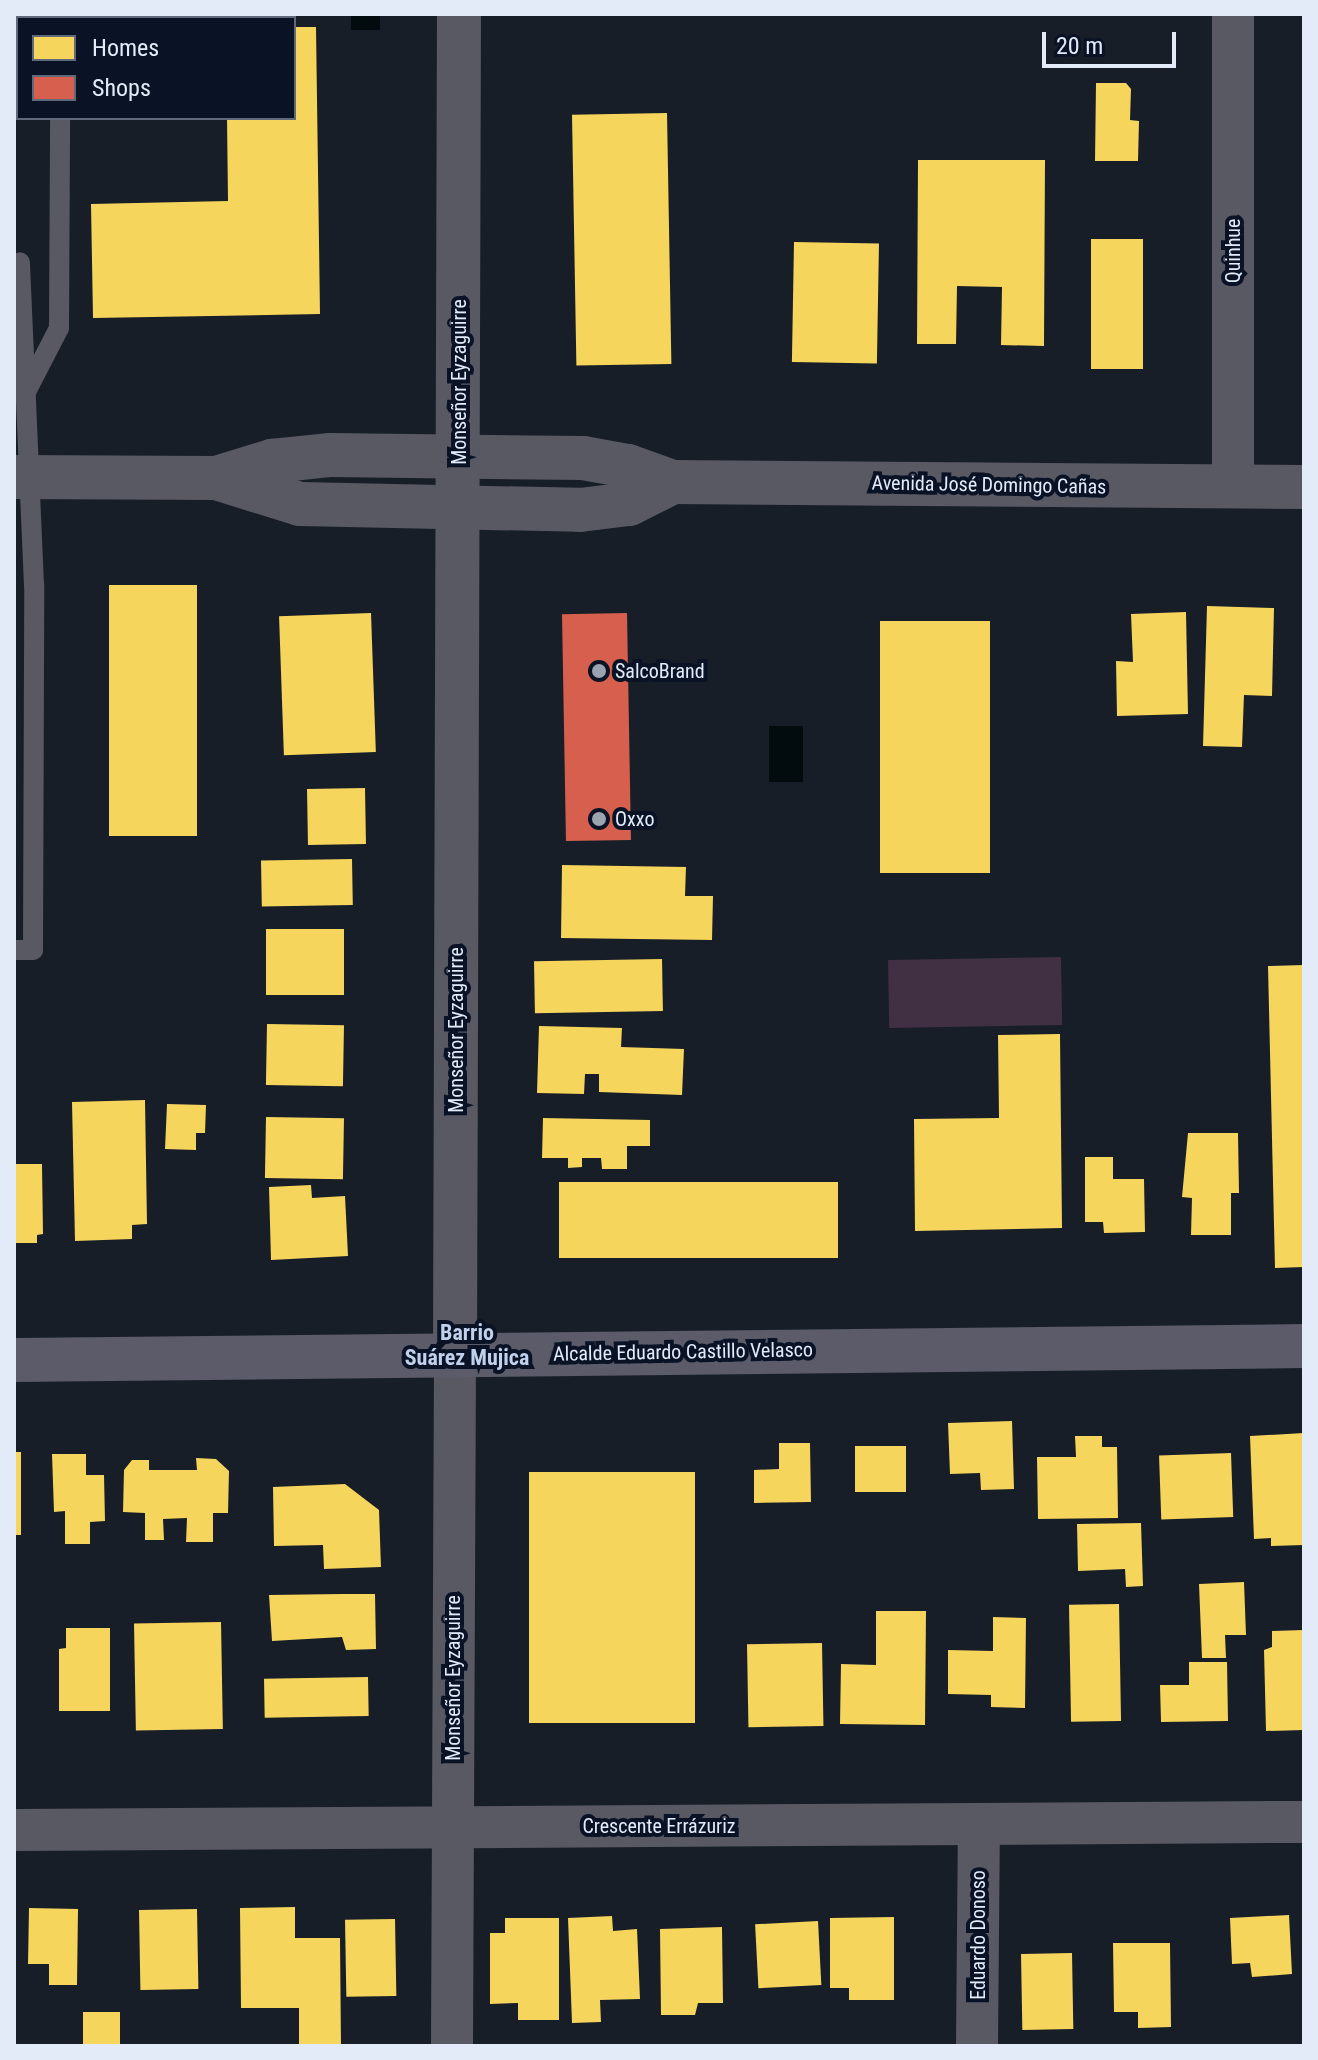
<!DOCTYPE html>
<html>
<head>
<meta charset="utf-8">
<style>
  body { margin:0 }
  #map { position:relative; width:1318px; height:2060px; overflow:hidden; background:#181e28; font-family:"Roboto Condensed",sans-serif }
  div>[style] { position:absolute }
  [style*='--x'] { left:calc(var(--x)*1px); top:calc(var(--y)*1px); width:calc(var(--w)*1px); rotate:calc(var(--a)*1deg) }
  .green>* { inset:0; background:#413044; transform-origin:0 0 }
  .water>* { inset:0; background:#020c0e; transform-origin:0 0 }
  .homes>* { inset:0; background:#f6d55c; transform-origin:0 0 }
  .shops>* { inset:0; background:#d6604d; transform-origin:0 0 }
  .service>* { height:20px; margin:-10px; padding:0 10px; transform-origin:10px; border-radius:10px; background:#595964 }
  .minor>* { height:42px; margin:-21px; padding:0 21px; transform-origin:21px; border-radius:21px; background:#595964 }
  .tertiary>* { height:44px; margin:-22px; padding:0 22px; transform-origin:22px; border-radius:22px; background:#595964 }
  .secondary>* { height:44px; margin:-22px; padding:0 22px; transform-origin:22px; border-radius:22px; background:#5b5b69 }
  .dots>* { width:22px; height:22px; translate:-50% -50%; box-sizing:border-box; border:4px solid #091325; border-radius:50% }
  span { translate:-50% -50%; white-space:nowrap; text-align:center; line-height:1.15; -webkit-text-stroke:8px #091325; paint-order:stroke }
  .street-label { font-size:20px; color:#e3ebf9 }
  .poi-label { font-size:20px; color:#e3ebf9 }
  .left { translate:0 -50%; text-align:left }
  .neighbourhood-label { font-size:22px; color:#c1d0eb; font-weight:700 }
  .frame { position:absolute; inset:0; border:16px solid #e3ebf9; pointer-events:none }
  .legend { position:absolute; left:16px; top:16px; width:280px; height:104px; box-sizing:border-box; background:#091325; border:2px solid #60697a; margin:0; padding:10px 14px; list-style:none; font-size:24px; color:#e3ebf9 }
  .legend li { display:flex; align-items:center; gap:16px; height:40px }
  .legend b { width:40px; border:2px solid #60697a }
  .scale { position:absolute; left:1042px; top:32px; width:134px; height:36px; box-sizing:border-box; border:4px solid #e3ebf9; border-top:0; padding-left:10px; font-size:24px; line-height:28px; white-space:nowrap; color:#e3ebf9; -webkit-text-stroke:6px #091325; paint-order:stroke }
</style>
</head>
<body>
<div id="map">
  <div class="green">
    <div style="left:1061px;top:957px;width:68px;height:173px;rotate:89deg"></div>
  </div>
  <div class="water">
    <div style="left:351px;top:14px;width:29px;height:16px"></div>
    <div style="left:803px;top:726px;width:56px;height:34px;rotate:90deg"></div>
  </div>
  <div class="homes">
    <div style="clip-path:polygon(294px 27px,316px 27px,320px 314px,93px 318px,91px 204px,228px 201px,227px 118px,294px 118px)"></div>
    <div style="clip-path:polygon(1096px 83px,1126px 83px,1131px 89px,1130px 120px,1139px 121px,1138px 161px,1095px 161px)"></div>
    <div style="left:667px;top:113px;width:251px;height:95px;rotate:89deg"></div>
    <div style="clip-path:polygon(918px 160px,1045px 160px,1044px 346px,1001px 345px,1002px 287px,957px 286px,956px 344px,917px 344px)"></div>
    <div style="left:1091px;top:239px;width:52px;height:130px"></div>
    <div style="left:794px;top:242px;width:85px;height:120px;rotate:1deg"></div>
    <div style="left:197px;top:585px;width:251px;height:88px;rotate:90deg"></div>
    <div style="clip-path:polygon(1207px 606px,1274px 608px,1272px 696px,1244px 695px,1242px 747px,1203px 746px)"></div>
    <div style="clip-path:polygon(1186px 612px,1188px 714px,1117px 716px,1116px 661px,1133px 662px,1131px 614px)"></div>
    <div style="left:371px;top:613px;width:139px;height:92px;rotate:88deg"></div>
    <div style="left:990px;top:621px;width:252px;height:110px;rotate:90deg"></div>
    <div style="left:365px;top:788px;width:56px;height:58px;rotate:89deg"></div>
    <div style="left:352px;top:859px;width:46px;height:91px;rotate:89deg"></div>
    <div style="clip-path:polygon(562px 865px,686px 867px,685px 896px,713px 896px,712px 940px,561px 938px)"></div>
    <div style="left:344px;top:929px;width:66px;height:78px;rotate:90deg"></div>
    <div style="left:662px;top:959px;width:52px;height:128px;rotate:89deg"></div>
    <div style="clip-path:polygon(1304px 965px,1304px 1267px,1275px 1268px,1268px 966px)"></div>
    <div style="left:267px;top:1024px;width:77px;height:61px;rotate:1deg"></div>
    <div style="clip-path:polygon(539px 1026px,622px 1028px,621px 1047px,684px 1049px,682px 1095px,599px 1092px,599px 1074px,585px 1074px,584px 1094px,537px 1093px)"></div>
    <div style="clip-path:polygon(1060px 1034px,1062px 1228px,915px 1231px,914px 1119px,999px 1118px,998px 1035px)"></div>
    <div style="clip-path:polygon(145px 1100px,147px 1224px,132px 1225px,132px 1239px,75px 1241px,72px 1102px)"></div>
    <div style="clip-path:polygon(167px 1104px,206px 1105px,205px 1133px,196px 1133px,196px 1150px,165px 1149px)"></div>
    <div style="left:266px;top:1117px;width:78px;height:61px;rotate:1deg"></div>
    <div style="clip-path:polygon(543px 1118px,650px 1120px,650px 1146px,627px 1146px,627px 1169px,602px 1169px,601px 1158px,582px 1158px,582px 1167px,568px 1168px,568px 1158px,542px 1158px)"></div>
    <div style="clip-path:polygon(1188px 1133px,1238px 1133px,1239px 1193px,1231px 1193px,1231px 1235px,1191px 1235px,1192px 1198px,1182px 1197px)"></div>
    <div style="clip-path:polygon(1085px 1157px,1113px 1157px,1113px 1179px,1144px 1179px,1145px 1232px,1104px 1233px,1103px 1222px,1085px 1222px)"></div>
    <div style="clip-path:polygon(14px 1164px,42px 1164px,43px 1234px,37px 1235px,37px 1243px,14px 1243px)"></div>
    <div style="left:559px;top:1182px;width:279px;height:76px"></div>
    <div style="clip-path:polygon(311px 1185px,312px 1198px,345px 1196px,348px 1256px,271px 1260px,269px 1187px)"></div>
    <div style="clip-path:polygon(1012px 1421px,1014px 1489px,981px 1490px,980px 1473px,950px 1474px,948px 1423px)"></div>
    <div style="clip-path:polygon(1304px 1433px,1304px 1545px,1271px 1546px,1271px 1538px,1254px 1539px,1250px 1436px)"></div>
    <div style="clip-path:polygon(1075px 1436px,1102px 1436px,1102px 1447px,1117px 1447px,1118px 1518px,1038px 1519px,1037px 1457px,1076px 1457px)"></div>
    <div style="clip-path:polygon(779px 1443px,810px 1443px,811px 1502px,754px 1503px,754px 1470px,779px 1469px)"></div>
    <div style="left:855px;top:1446px;width:51px;height:46px"></div>
    <div style="left:14px;top:1452px;width:7px;height:83px"></div>
    <div style="left:1231px;top:1453px;width:64px;height:72px;rotate:88deg"></div>
    <div style="clip-path:polygon(52px 1454px,86px 1454px,86px 1475px,104px 1475px,105px 1521px,90px 1522px,90px 1544px,65px 1544px,65px 1511px,54px 1512px)"></div>
    <div style="clip-path:polygon(196px 1458px,216px 1459px,229px 1471px,228px 1513px,213px 1513px,213px 1542px,186px 1542px,187px 1518px,163px 1519px,164px 1540px,145px 1540px,145px 1513px,123px 1512px,124px 1470px,132px 1460px,149px 1460px,149px 1470px,197px 1470px)"></div>
    <div style="left:695px;top:1472px;width:251px;height:166px;rotate:90deg"></div>
    <div style="clip-path:polygon(345px 1484px,379px 1510px,381px 1567px,324px 1569px,323px 1545px,274px 1546px,273px 1487px)"></div>
    <div style="clip-path:polygon(1141px 1523px,1143px 1586px,1126px 1587px,1125px 1569px,1078px 1571px,1077px 1524px)"></div>
    <div style="clip-path:polygon(1244px 1582px,1246px 1635px,1225px 1635px,1226px 1658px,1202px 1658px,1199px 1584px)"></div>
    <div style="clip-path:polygon(342px 1594px,375px 1594px,376px 1649px,346px 1650px,342px 1637px,272px 1641px,269px 1595px)"></div>
    <div style="left:1119px;top:1604px;width:117px;height:50px;rotate:89deg"></div>
    <div style="clip-path:polygon(876px 1611px,926px 1611px,925px 1725px,840px 1724px,841px 1664px,876px 1665px)"></div>
    <div style="clip-path:polygon(993px 1617px,1026px 1618px,1025px 1708px,991px 1707px,991px 1695px,948px 1694px,948px 1650px,993px 1651px)"></div>
    <div style="left:221px;top:1622px;width:107px;height:87px;rotate:89deg"></div>
    <div style="clip-path:polygon(66px 1628px,110px 1628px,110px 1711px,59px 1711px,59px 1649px,66px 1648px)"></div>
    <div style="clip-path:polygon(1304px 1630px,1304px 1730px,1266px 1731px,1264px 1650px,1272px 1647px,1272px 1631px)"></div>
    <div style="left:822px;top:1643px;width:83px;height:75px;rotate:89deg"></div>
    <div style="clip-path:polygon(1189px 1662px,1227px 1662px,1228px 1721px,1161px 1722px,1160px 1685px,1189px 1685px)"></div>
    <div style="left:368px;top:1677px;width:39px;height:104px;rotate:89deg"></div>
    <div style="clip-path:polygon(295px 1907px,295px 1938px,340px 1938px,341px 2046px,299px 2046px,299px 2008px,241px 2008px,240px 1908px)"></div>
    <div style="clip-path:polygon(29px 1908px,78px 1909px,77px 1985px,49px 1985px,49px 1964px,28px 1964px)"></div>
    <div style="left:197px;top:1909px;width:80px;height:58px;rotate:89deg"></div>
    <div style="clip-path:polygon(1289px 1915px,1292px 1974px,1252px 1977px,1250px 1963px,1232px 1964px,1230px 1918px)"></div>
    <div style="clip-path:polygon(612px 1916px,613px 1931px,637px 1929px,640px 1999px,600px 2000px,601px 2022px,572px 2023px,568px 1918px)"></div>
    <div style="clip-path:polygon(894px 1917px,894px 2000px,849px 2000px,849px 1988px,830px 1988px,830px 1918px)"></div>
    <div style="clip-path:polygon(505px 1918px,559px 1918px,559px 2020px,518px 2020px,518px 2003px,490px 2004px,490px 1933px,505px 1933px)"></div>
    <div style="left:395px;top:1919px;width:77px;height:50px;rotate:89deg"></div>
    <div style="left:818px;top:1921px;width:64px;height:63px;rotate:87deg"></div>
    <div style="clip-path:polygon(722px 1927px,723px 2003px,698px 2003px,695px 2015px,661px 2015px,660px 1929px)"></div>
    <div style="clip-path:polygon(1113px 1943px,1170px 1943px,1171px 2027px,1138px 2028px,1138px 2012px,1114px 2012px)"></div>
    <div style="left:1072px;top:1953px;width:76px;height:51px;rotate:89deg"></div>
    <div style="left:83px;top:2012px;width:37px;height:34px"></div>
  </div>
  <div class="shops">
    <div style="left:627px;top:613px;width:227px;height:65px;rotate:89deg"></div>
  </div>
  <div class="service">
    <div style="--x:61;--y:18;--w:4;--a:-90"></div>
    <div style="--x:26;--y:392;--w:72;--a:-62.7"></div>
    <div style="--x:59;--y:328;--w:210;--a:-89.7"></div>
    <div style="--x:14;--y:950;--w:19;--a:0"></div>
    <div style="--x:33;--y:950;--w:365;--a:-89.8"></div>
    <div style="--x:34;--y:585;--w:323;--a:-92.5"></div>
  </div>
  <div class="minor">
    <div style="--x:1233;--y:14;--w:473;--a:90"></div>
    <div style="--x:14;--y:1830;--w:1290;--a:-0.36"></div>
    <div style="--x:452;--y:2046;--w:692;--a:-89.75"></div>
    <div style="--x:977;--y:2046;--w:222;--a:-89.5"></div>
  </div>
  <div class="tertiary">
    <div style="--x:14;--y:477;--w:202;--a:0.3"></div>
    <div style="--x:216;--y:478;--w:59;--a:-16.9"></div>
    <div style="--x:272;--y:461;--w:57;--a:-6"></div>
    <div style="--x:329;--y:455;--w:254;--a:0.7"></div>
    <div style="--x:583;--y:458;--w:46;--a:10.1"></div>
    <div style="--x:628;--y:466;--w:48;--a:19.6"></div>
    <div style="--x:673;--y:482;--w:631;--a:0.45"></div>
    <div style="--x:216;--y:478;--w:88;--a:17.2"></div>
    <div style="--x:300;--y:504;--w:280;--a:1.2"></div>
    <div style="--x:580;--y:510;--w:49;--a:-7"></div>
    <div style="--x:629;--y:504;--w:49;--a:-26.6"></div>
    <div style="--x:455;--y:1354;--w:1340;--a:-89.83"></div>
  </div>
  <div class="secondary">
    <div style="--x:14;--y:1360;--w:1290;--a:-0.62"></div>
  </div>
  <div class="dots">
    <div style="left:599px;top:671px;background:#9ca3b0"></div>
    <div style="left:599px;top:819px;background:#9ca3b0"></div>
  </div>
  <div class="street-label">
    <span style="left:1233px;top:251px;rotate:-90deg">Quinhue</span>
    <span style="left:459px;top:382px;rotate:-90deg">Monseñor Eyzaguirre</span>
    <span style="left:989px;top:485px;rotate:1deg">Avenida José Domingo Cañas</span>
    <span style="left:456px;top:1030px;rotate:-90deg">Monseñor Eyzaguirre</span>
    <span style="left:683px;top:1352px;rotate:-1deg">Alcalde Eduardo Castillo Velasco</span>
    <span style="left:453px;top:1678px;rotate:-90deg">Monseñor Eyzaguirre</span>
    <span style="left:659px;top:1826px">Crescente Errázuriz</span>
    <span style="left:978px;top:1935px;rotate:-90deg">Eduardo Donoso</span>
  </div>
  <div class="poi-label">
    <span class="left" style="left:615px;top:671px">SalcoBrand</span>
    <span class="left" style="left:615px;top:819px">Oxxo</span>
  </div>
  <div class="neighbourhood-label">
    <span style="left:467px;top:1345px">Barrio<br>Suárez Mujica</span>
  </div>
  <div class="frame"></div>
  <ul class="legend">
  <li><b style="height:22px;background:#f6d55c"></b>Homes</li>
  <li><b style="height:22px;background:#d6604d"></b>Shops</li>
  </ul>
  <div class="scale">20 m</div>
</div>
</body>
</html>
